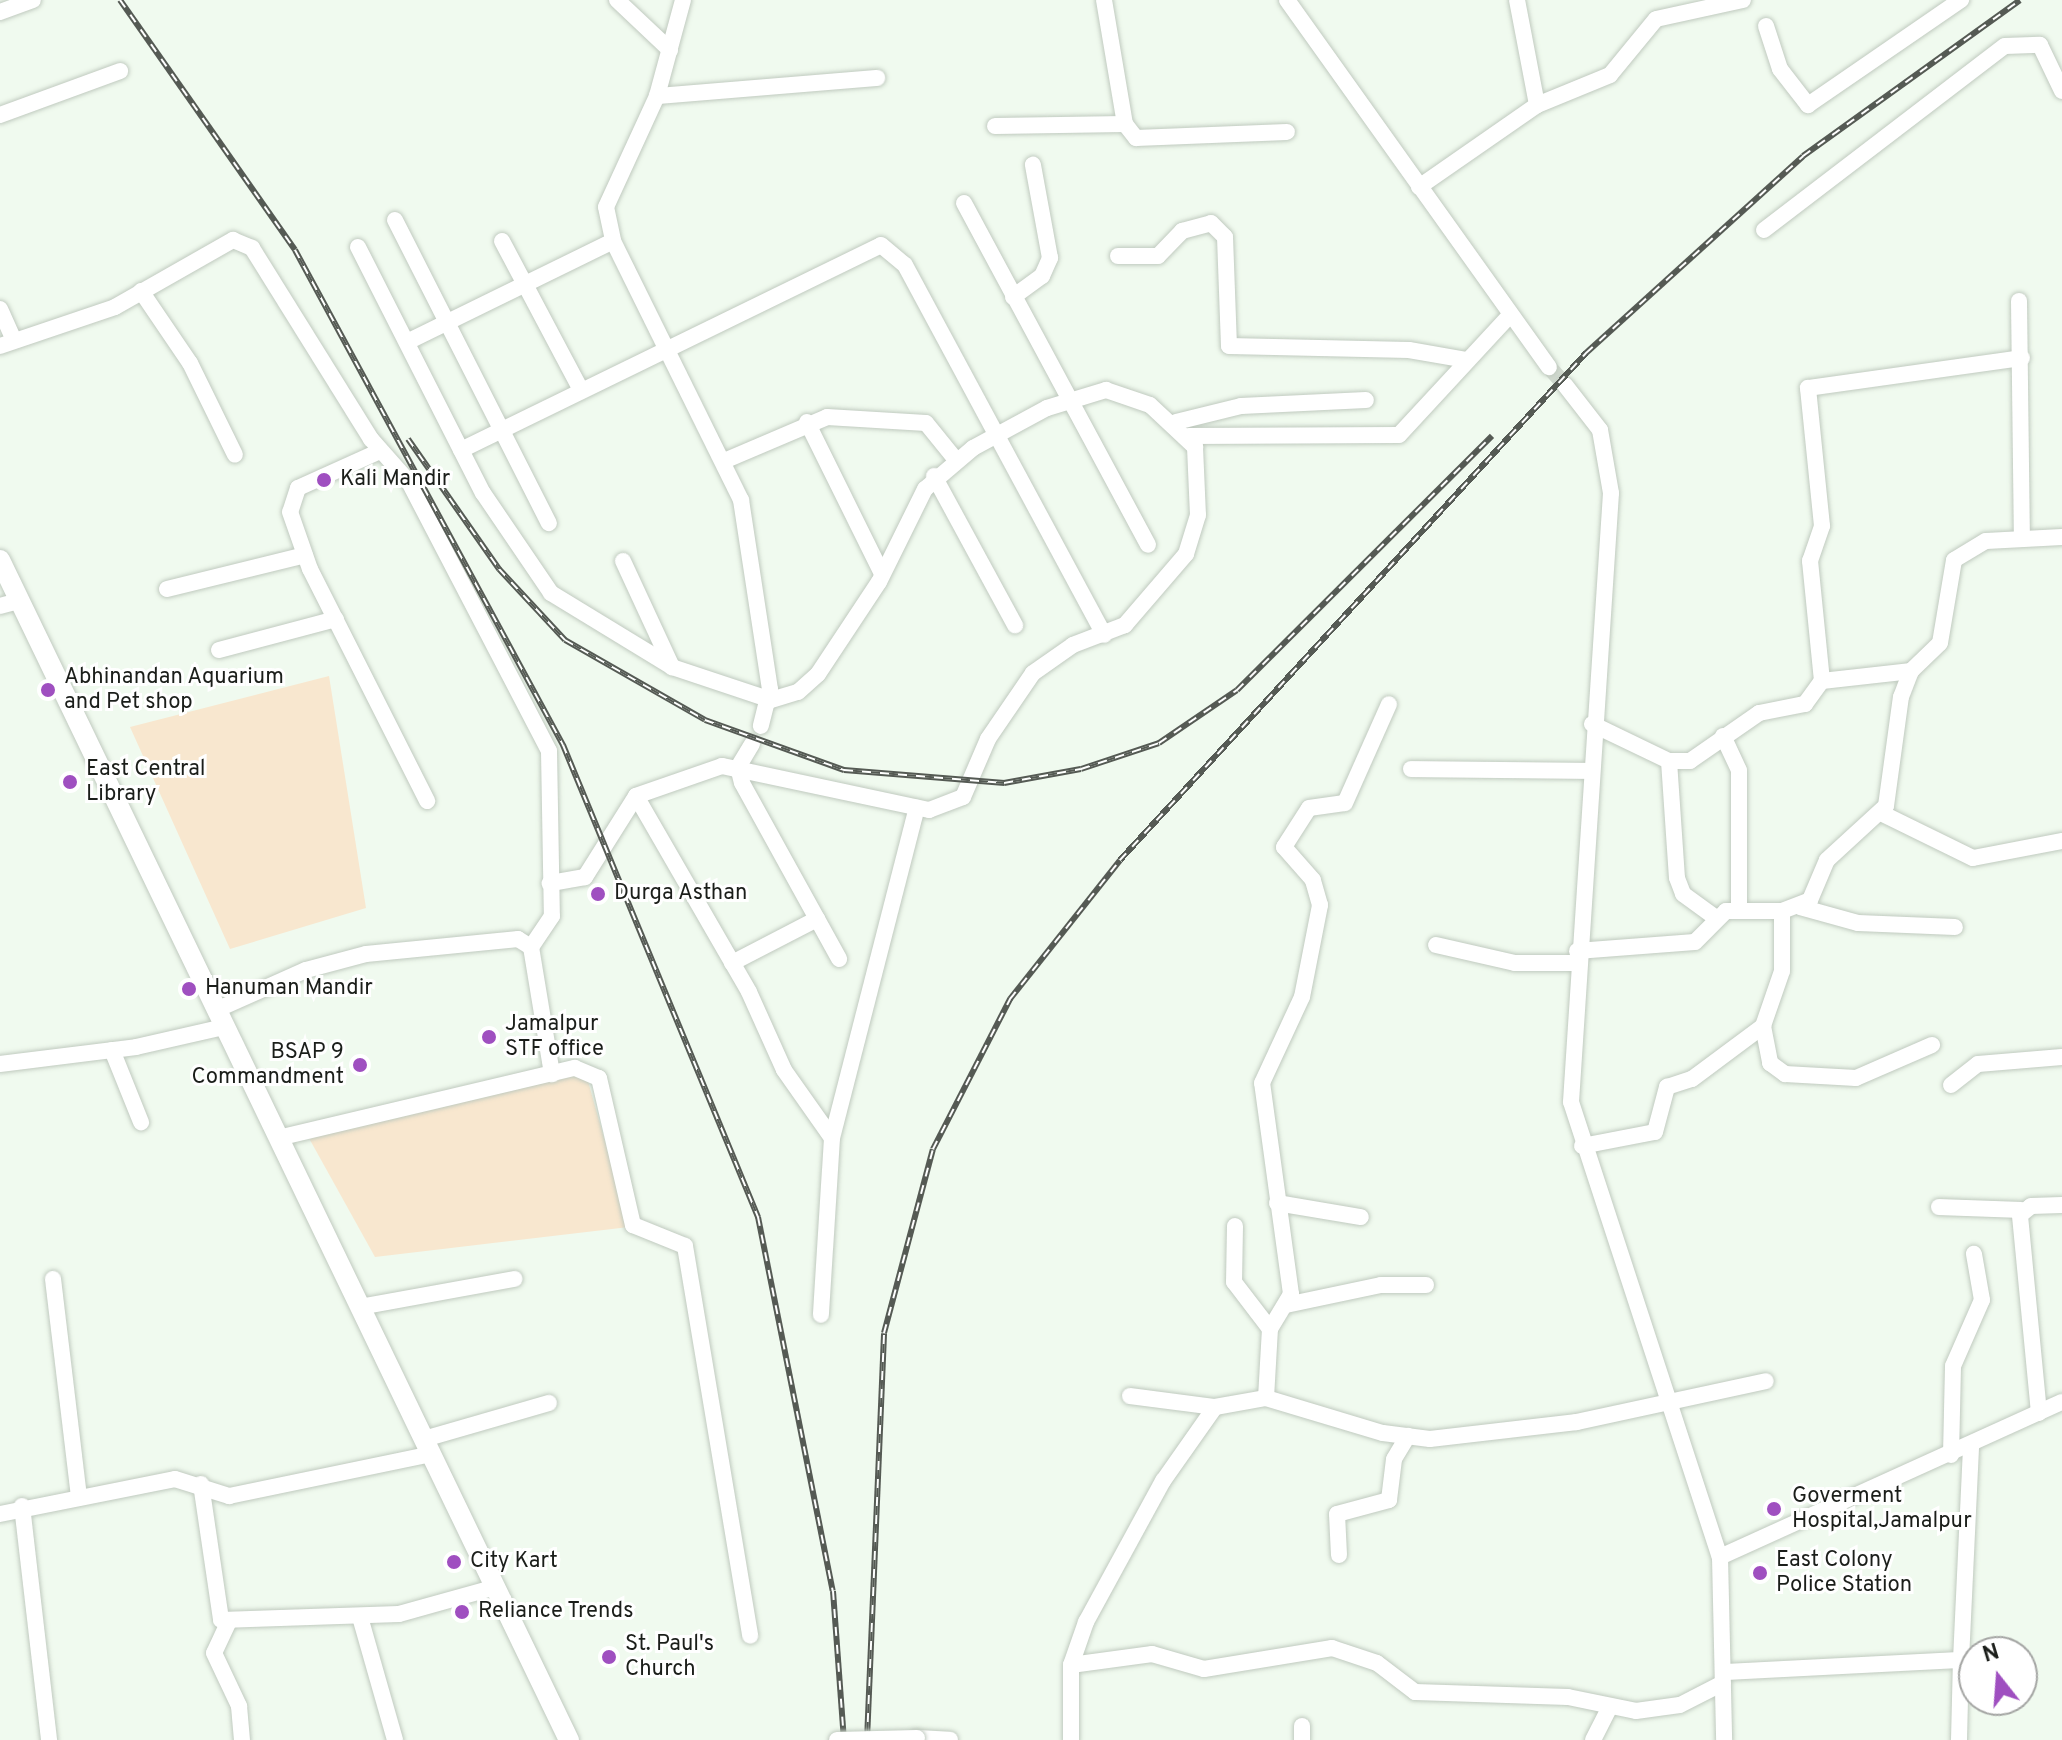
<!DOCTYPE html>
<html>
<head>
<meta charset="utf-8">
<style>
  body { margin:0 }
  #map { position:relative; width:2062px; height:1740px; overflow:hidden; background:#f0faef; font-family:Overpass,sans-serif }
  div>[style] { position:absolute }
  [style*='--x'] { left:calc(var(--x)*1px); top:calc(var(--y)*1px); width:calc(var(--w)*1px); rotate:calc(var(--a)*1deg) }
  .green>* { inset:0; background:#f8e7cf }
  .minor-tunnel>* { height:16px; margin-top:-8px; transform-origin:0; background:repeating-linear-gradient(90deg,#d0d9cf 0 16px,transparent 0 24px) }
  .roads { filter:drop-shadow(0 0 2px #c0cabf) drop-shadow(0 0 2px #c0cabf) }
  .minor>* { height:16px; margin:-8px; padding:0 8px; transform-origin:8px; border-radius:8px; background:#fff }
  .major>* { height:20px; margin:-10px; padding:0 10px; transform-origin:10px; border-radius:10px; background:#fff }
  .rail>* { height:6px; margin-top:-3px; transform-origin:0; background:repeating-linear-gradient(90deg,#fff 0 9px,#555a54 0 18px); box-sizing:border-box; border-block:2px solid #555a54 }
  .bridges { filter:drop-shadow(0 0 2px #c0cabf) drop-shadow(0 0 2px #c0cabf) }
  .minor-bridge>* { height:16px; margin:-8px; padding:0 8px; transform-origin:8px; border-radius:8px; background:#fff }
  .dots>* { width:22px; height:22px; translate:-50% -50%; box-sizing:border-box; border:4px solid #fff; border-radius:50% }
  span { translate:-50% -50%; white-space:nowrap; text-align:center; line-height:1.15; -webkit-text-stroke:6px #fff; paint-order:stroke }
  .poi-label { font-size:22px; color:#1b1e1a }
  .left { translate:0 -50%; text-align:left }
  .right { translate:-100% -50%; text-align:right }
  .north { position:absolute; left:1958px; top:1636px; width:80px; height:80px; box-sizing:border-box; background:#fff; border:2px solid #a4a5a3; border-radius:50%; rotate:343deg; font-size:22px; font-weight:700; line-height:32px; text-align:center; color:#1b1e1a }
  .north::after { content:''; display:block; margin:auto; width:28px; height:36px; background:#9f4fc0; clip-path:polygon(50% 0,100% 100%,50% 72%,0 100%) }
</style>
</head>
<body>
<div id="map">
  <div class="green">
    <div style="clip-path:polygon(329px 676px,366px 908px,230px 949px,130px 727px)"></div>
    <div style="clip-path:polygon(584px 1067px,629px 1227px,375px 1257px,305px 1131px)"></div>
  </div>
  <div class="minor-tunnel">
    <div style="--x:1549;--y:367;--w:24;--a:48"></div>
  </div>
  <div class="roads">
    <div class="minor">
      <div style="--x:617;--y:0;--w:73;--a:43.3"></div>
      <div style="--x:683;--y:0;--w:99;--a:105.2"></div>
      <div style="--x:657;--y:96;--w:122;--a:114.7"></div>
      <div style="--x:606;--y:207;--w:35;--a:78"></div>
      <div style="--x:613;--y:241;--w:289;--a:63.7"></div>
      <div style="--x:741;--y:500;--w:191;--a:81.3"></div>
      <div style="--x:770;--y:689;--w:38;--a:104"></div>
      <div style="--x:1104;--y:0;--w:126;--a:80.4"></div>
      <div style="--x:1125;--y:124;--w:18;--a:52"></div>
      <div style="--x:1136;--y:138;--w:151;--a:-2.3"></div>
      <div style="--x:1287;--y:0;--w:451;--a:54.5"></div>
      <div style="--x:1517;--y:0;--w:107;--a:79.2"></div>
      <div style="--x:0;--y:12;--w:35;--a:-20"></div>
      <div style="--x:1766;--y:26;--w:45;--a:72"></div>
      <div style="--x:1780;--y:69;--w:46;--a:52.1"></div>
      <div style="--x:1808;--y:105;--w:186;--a:-34.5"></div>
      <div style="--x:657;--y:96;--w:221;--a:-4.7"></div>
      <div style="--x:0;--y:115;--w:128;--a:-20.1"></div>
      <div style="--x:995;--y:126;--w:130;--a:-0.9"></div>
      <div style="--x:1419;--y:187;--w:144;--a:-34.8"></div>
      <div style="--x:1537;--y:105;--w:79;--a:-22.3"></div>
      <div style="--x:1610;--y:75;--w:72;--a:-50.6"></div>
      <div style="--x:1656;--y:19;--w:89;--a:-12.3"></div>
      <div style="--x:964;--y:203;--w:388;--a:61.7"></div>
      <div style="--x:395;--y:220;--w:340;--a:63.1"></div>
      <div style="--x:1764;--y:230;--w:303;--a:-37.4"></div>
      <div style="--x:2005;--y:46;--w:35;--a:-2"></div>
      <div style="--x:2040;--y:45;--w:51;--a:64.4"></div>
      <div style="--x:502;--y:241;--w:169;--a:62.1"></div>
      <div style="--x:358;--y:247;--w:276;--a:63.1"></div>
      <div style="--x:483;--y:493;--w:121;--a:55.8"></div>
      <div style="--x:551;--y:593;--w:142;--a:31.4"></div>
      <div style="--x:672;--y:667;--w:104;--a:18.4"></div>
      <div style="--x:771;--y:700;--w:28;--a:-17"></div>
      <div style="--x:798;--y:692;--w:27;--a:-42"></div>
      <div style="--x:818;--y:674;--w:110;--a:-56.5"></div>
      <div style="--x:879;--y:582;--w:104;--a:-63.7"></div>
      <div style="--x:925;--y:489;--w:63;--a:-40.5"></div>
      <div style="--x:973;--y:448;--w:84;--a:-28.4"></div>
      <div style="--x:1047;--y:408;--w:62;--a:-17"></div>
      <div style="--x:1106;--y:390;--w:46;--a:18.8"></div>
      <div style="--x:1150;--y:405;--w:62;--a:43"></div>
      <div style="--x:1195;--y:447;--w:68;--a:87.5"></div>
      <div style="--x:1198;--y:515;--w:41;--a:107.1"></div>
      <div style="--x:1186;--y:554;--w:94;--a:130.7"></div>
      <div style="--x:1125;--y:625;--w:56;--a:159"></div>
      <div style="--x:1073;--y:645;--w:49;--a:145"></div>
      <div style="--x:1033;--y:673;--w:80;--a:124.3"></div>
      <div style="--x:988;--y:739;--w:63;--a:113.3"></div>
      <div style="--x:963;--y:797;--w:36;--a:159"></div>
      <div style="--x:929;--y:810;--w:212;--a:-168"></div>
      <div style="--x:722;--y:766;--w:91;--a:160.8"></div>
      <div style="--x:636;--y:796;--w:96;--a:122.2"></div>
      <div style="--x:585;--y:877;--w:36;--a:170"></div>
      <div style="--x:1118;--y:256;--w:40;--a:0"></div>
      <div style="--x:1158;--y:256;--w:35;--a:-46"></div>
      <div style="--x:1182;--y:231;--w:30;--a:-15"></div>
      <div style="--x:1211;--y:223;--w:20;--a:45"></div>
      <div style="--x:1225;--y:237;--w:109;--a:87.9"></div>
      <div style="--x:1229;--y:346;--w:180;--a:1.3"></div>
      <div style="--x:1409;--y:350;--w:59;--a:9.8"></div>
      <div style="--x:141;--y:291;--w:87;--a:55.8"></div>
      <div style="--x:190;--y:363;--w:102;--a:63.9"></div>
      <div style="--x:1013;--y:297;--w:36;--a:-36"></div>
      <div style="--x:1042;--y:276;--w:20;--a:-66"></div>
      <div style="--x:1050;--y:258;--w:95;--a:-100.4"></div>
      <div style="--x:2019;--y:301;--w:237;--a:89.3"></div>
      <div style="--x:0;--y:309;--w:34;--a:66"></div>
      <div style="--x:407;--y:342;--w:229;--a:-26.1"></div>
      <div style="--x:0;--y:346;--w:121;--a:-18.7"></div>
      <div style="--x:115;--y:307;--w:136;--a:-29.6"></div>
      <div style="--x:233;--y:240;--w:21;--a:23"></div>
      <div style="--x:252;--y:248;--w:225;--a:58.1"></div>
      <div style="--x:371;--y:439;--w:57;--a:48.5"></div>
      <div style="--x:409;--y:482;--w:303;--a:62.5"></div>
      <div style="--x:549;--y:751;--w:165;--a:89"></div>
      <div style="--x:552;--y:916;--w:37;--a:124"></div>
      <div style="--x:1565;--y:385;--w:57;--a:52.1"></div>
      <div style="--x:1600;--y:430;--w:64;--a:80.1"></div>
      <div style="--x:1611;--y:493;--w:610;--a:93.76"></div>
      <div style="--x:1571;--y:1102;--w:479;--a:71.9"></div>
      <div style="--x:1720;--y:1557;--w:183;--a:88.7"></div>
      <div style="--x:807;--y:422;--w:169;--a:63.7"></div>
      <div style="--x:1176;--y:422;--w:67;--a:-13.8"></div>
      <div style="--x:1241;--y:406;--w:125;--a:-2.7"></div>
      <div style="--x:1189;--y:436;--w:210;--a:-0.3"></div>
      <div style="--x:1399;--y:435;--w:163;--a:-47.2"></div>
      <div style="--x:461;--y:450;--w:467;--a:-26"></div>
      <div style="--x:881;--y:245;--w:31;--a:40"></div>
      <div style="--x:905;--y:265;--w:420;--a:61.7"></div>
      <div style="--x:380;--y:451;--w:90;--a:155.7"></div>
      <div style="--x:298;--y:488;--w:25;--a:108"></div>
      <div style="--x:290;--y:512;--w:60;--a:70.7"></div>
      <div style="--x:310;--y:569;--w:260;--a:63.2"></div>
      <div style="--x:724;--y:461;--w:112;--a:-23.1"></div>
      <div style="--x:827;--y:417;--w:99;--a:3.5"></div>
      <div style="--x:926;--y:423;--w:48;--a:51"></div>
      <div style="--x:934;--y:476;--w:170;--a:61.5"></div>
      <div style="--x:623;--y:561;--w:117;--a:65.2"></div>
      <div style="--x:167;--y:589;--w:142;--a:-13.8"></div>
      <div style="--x:0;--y:606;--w:20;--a:-15"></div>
      <div style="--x:219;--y:650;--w:121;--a:-14.8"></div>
      <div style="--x:1822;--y:681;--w:121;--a:-95.7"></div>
      <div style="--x:1810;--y:561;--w:37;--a:-71"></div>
      <div style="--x:1822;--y:526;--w:139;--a:-95.8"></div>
      <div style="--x:1808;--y:388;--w:216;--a:-8"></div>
      <div style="--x:1592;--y:724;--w:85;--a:25.7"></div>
      <div style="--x:1669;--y:761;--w:21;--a:0"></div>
      <div style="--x:1690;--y:761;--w:84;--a:-34.8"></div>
      <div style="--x:1759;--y:713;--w:47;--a:-11.1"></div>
      <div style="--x:1805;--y:704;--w:29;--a:-54"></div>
      <div style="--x:1822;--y:681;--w:90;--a:-6.4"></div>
      <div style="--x:1723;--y:736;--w:38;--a:65"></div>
      <div style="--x:1739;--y:771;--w:140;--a:90"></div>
      <div style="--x:752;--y:744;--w:27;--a:121"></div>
      <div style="--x:738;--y:767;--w:16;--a:76"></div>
      <div style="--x:742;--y:783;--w:201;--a:61.1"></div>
      <div style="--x:1669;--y:761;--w:117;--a:86.1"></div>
      <div style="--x:1677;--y:878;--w:17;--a:69"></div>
      <div style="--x:1683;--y:894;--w:37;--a:36"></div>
      <div style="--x:1411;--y:769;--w:178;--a:0.6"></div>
      <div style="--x:636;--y:796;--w:226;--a:60"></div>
      <div style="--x:749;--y:992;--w:85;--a:65.8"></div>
      <div style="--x:784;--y:1070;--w:83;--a:54.8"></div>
      <div style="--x:832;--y:1138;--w:177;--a:93.6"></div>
      <div style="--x:1883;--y:814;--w:100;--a:26.1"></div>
      <div style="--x:1973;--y:858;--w:91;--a:-10.8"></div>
      <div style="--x:1800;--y:907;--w:60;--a:15.4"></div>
      <div style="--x:1858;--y:923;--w:97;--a:2.4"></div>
      <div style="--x:1436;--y:945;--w:81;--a:12.8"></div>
      <div style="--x:1515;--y:963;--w:60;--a:0"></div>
      <div style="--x:1577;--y:951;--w:118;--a:-4.4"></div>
      <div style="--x:1695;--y:942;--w:44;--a:-45"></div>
      <div style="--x:1726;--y:911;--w:56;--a:0"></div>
      <div style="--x:1782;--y:911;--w:30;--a:-21"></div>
      <div style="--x:1810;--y:900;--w:43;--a:-67"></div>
      <div style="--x:1827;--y:860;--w:80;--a:-42.5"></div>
      <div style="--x:1886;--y:806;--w:110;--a:-82.2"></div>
      <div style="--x:1901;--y:697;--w:28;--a:-69"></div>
      <div style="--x:1911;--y:671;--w:40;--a:-44"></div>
      <div style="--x:1940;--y:643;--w:84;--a:-80.4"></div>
      <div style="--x:1954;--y:560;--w:37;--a:-31"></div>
      <div style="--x:1986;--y:541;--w:76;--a:-3"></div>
      <div style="--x:732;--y:963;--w:96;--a:-27.4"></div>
      <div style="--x:216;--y:1010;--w:98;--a:-24"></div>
      <div style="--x:306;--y:970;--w:62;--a:-14.9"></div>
      <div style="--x:366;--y:954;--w:153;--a:-5.6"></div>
      <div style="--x:518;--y:939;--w:15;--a:32"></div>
      <div style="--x:531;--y:947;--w:129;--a:80.6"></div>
      <div style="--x:1763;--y:1026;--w:38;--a:79"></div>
      <div style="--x:1770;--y:1063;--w:19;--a:36"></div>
      <div style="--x:1785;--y:1074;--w:71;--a:3.2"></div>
      <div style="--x:1856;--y:1078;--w:83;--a:-23.5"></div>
      <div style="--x:112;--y:1050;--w:78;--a:68.1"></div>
      <div style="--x:0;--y:1064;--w:137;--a:-7.1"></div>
      <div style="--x:136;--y:1047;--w:90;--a:-12.8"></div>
      <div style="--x:1951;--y:1085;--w:34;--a:-38"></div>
      <div style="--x:1978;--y:1064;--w:84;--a:-4.8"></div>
      <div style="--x:278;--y:1138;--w:305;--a:-13.3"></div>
      <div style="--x:575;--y:1068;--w:26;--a:23"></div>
      <div style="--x:599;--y:1078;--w:151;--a:77"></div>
      <div style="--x:633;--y:1225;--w:56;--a:22"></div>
      <div style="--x:685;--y:1246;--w:395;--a:80.5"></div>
      <div style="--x:832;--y:1138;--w:341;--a:-75.6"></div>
      <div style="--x:1582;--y:1146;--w:74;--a:-10.9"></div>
      <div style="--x:1655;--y:1132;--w:47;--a:-75.1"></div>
      <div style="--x:1667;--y:1087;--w:26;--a:-18"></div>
      <div style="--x:1692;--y:1079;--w:89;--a:-36.7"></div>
      <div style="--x:1763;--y:1026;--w:58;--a:-70.9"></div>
      <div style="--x:1782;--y:971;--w:60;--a:-90"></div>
      <div style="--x:1277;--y:1203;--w:85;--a:9.5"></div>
      <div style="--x:1939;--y:1207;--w:82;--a:2.1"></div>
      <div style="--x:1235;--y:1226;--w:56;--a:91"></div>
      <div style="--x:1234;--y:1282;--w:59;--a:52.5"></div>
      <div style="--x:53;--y:1279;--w:220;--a:83.2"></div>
      <div style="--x:1286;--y:1305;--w:97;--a:-11.9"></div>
      <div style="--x:1381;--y:1285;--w:45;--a:0"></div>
      <div style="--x:360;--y:1307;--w:157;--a:-10.3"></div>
      <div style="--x:1130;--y:1396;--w:86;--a:7.4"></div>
      <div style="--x:1266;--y:1398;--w:69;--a:-86.7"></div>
      <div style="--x:1270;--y:1329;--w:41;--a:-59"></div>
      <div style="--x:1291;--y:1294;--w:213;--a:-97.8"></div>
      <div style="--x:1262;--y:1083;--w:95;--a:-65.1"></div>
      <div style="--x:1302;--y:997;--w:94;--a:-78.9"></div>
      <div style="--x:1320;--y:905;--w:26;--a:-106"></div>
      <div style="--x:1313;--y:880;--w:44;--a:-131.3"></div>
      <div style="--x:1284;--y:847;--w:46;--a:-57.3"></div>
      <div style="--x:1309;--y:808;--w:36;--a:-8"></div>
      <div style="--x:1345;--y:803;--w:108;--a:-66"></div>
      <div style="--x:2039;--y:1413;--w:199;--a:-95.5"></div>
      <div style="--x:2020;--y:1215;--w:14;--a:-39"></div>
      <div style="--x:2031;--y:1206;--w:31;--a:-2"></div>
      <div style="--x:424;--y:1439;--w:130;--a:-16.1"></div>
      <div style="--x:1951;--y:1455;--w:89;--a:-88.7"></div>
      <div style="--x:1953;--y:1366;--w:72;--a:-66.3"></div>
      <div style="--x:1982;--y:1300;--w:47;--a:-99.9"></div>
      <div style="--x:201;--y:1484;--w:137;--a:81.6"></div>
      <div style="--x:221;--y:1620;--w:178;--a:-1.9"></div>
      <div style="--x:399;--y:1614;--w:101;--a:-15.6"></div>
      <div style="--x:22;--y:1506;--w:236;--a:83.4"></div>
      <div style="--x:0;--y:1514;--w:178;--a:-11.3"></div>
      <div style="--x:175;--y:1479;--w:57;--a:17.5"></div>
      <div style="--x:229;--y:1496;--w:207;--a:-11.7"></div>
      <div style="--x:1339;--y:1555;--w:41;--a:-92.8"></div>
      <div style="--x:1337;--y:1514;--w:54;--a:-15.1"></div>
      <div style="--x:1389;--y:1500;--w:41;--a:-83"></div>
      <div style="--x:1394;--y:1459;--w:27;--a:-59"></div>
      <div style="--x:1720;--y:1557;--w:375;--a:-24.4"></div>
      <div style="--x:360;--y:1617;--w:128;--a:74.1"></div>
      <div style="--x:229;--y:1621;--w:35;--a:115"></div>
      <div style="--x:214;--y:1653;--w:59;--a:64.7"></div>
      <div style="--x:239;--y:1706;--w:34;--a:85"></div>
      <div style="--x:1071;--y:1665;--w:82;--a:-7.7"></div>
      <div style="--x:1152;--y:1654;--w:54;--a:16.1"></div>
      <div style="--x:1204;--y:1669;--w:130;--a:-9.3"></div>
      <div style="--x:1332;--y:1648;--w:47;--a:18.4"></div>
      <div style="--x:1377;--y:1663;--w:48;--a:37.3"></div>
      <div style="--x:1415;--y:1692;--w:153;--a:1.9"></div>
      <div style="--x:1568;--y:1697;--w:69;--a:11.6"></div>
      <div style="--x:1636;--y:1711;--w:44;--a:-7.8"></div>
      <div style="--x:1680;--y:1705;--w:48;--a:-27.1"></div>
      <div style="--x:1724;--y:1672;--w:237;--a:-2.9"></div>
      <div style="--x:1961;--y:1660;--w:214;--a:-87.3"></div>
      <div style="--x:1302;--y:1726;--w:14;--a:90"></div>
      <div style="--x:917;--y:1738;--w:33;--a:3"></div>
      <div style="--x:1071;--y:1740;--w:75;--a:-90"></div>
      <div style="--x:1071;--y:1665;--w:46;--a:-70.8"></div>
      <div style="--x:1086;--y:1622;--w:161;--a:-61.4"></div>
      <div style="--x:1163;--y:1481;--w:90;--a:-54.9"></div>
      <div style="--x:1215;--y:1407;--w:52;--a:-10"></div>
      <div style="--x:1266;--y:1398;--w:122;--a:16.7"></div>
      <div style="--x:1383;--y:1433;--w:47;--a:7.3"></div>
      <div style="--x:1430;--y:1439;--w:148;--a:-6.6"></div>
      <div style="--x:1577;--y:1422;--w:193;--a:-12.2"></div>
      <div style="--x:1593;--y:1740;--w:38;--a:-63"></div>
      <div style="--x:1959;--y:1740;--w:80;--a:-88.6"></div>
    </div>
    <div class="major">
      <div style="--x:0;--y:560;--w:1310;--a:64.26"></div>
    </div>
  </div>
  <div class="rail">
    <div style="--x:120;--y:0;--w:305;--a:55"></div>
    <div style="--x:295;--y:250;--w:563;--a:61.57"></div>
    <div style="--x:563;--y:745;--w:511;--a:67.55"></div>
    <div style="--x:758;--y:1217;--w:381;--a:78.7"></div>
    <div style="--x:833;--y:1591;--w:149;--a:85.8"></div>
    <div style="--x:408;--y:439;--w:159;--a:55"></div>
    <div style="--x:499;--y:569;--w:97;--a:47.1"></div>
    <div style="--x:565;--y:640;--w:161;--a:29.7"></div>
    <div style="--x:705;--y:720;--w:148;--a:19.8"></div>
    <div style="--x:844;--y:770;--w:161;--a:4.6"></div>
    <div style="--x:1004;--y:783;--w:78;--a:-10.3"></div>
    <div style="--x:1081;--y:769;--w:82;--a:-18.4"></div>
    <div style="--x:1159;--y:743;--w:94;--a:-34.2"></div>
    <div style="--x:1237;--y:690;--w:360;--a:-44.9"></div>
    <div style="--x:867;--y:1740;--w:407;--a:-87.6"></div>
    <div style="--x:884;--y:1333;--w:190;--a:-75.1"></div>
    <div style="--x:933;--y:1149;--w:169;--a:-62.8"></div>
    <div style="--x:1010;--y:999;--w:177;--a:-51.6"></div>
    <div style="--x:1120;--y:860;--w:689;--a:-47.41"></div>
    <div style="--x:1586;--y:353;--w:293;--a:-42.2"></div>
    <div style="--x:1803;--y:156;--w:267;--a:-35.7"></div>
  </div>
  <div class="bridges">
    <div class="minor-bridge">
      <div style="--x:837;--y:1740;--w:80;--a:-1.4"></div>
    </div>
  </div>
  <div class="dots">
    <div style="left:324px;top:480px;background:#9f4fc0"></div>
    <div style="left:48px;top:690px;background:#9f4fc0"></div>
    <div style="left:70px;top:782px;background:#9f4fc0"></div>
    <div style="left:598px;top:894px;background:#9f4fc0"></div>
    <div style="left:189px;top:989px;background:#9f4fc0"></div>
    <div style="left:489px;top:1037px;background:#9f4fc0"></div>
    <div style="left:360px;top:1065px;background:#9f4fc0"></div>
    <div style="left:1774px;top:1509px;background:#9f4fc0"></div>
    <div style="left:454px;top:1562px;background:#9f4fc0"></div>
    <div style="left:1760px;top:1573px;background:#9f4fc0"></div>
    <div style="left:462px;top:1612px;background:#9f4fc0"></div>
    <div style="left:609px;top:1657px;background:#9f4fc0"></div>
  </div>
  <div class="poi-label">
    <span class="left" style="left:340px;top:480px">Kali Mandir</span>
    <span class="left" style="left:64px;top:690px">Abhinandan Aquarium<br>and Pet shop</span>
    <span class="left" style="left:86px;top:782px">East Central<br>Library</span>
    <span class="left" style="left:614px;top:894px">Durga Asthan</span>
    <span class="left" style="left:205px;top:989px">Hanuman Mandir</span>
    <span class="left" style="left:505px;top:1037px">Jamalpur<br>STF office</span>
    <span class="right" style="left:344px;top:1065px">BSAP 9<br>Commandment</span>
    <span class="left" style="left:1792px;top:1509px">Goverment<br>Hospital,Jamalpur</span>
    <span class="left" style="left:1776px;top:1573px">East Colony<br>Police Station</span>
    <span class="left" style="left:470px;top:1562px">City Kart</span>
    <span class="left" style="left:478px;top:1612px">Reliance Trends</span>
    <span class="left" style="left:625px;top:1657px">St. Paul's<br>Church</span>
  </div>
  <div class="north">N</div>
</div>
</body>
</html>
